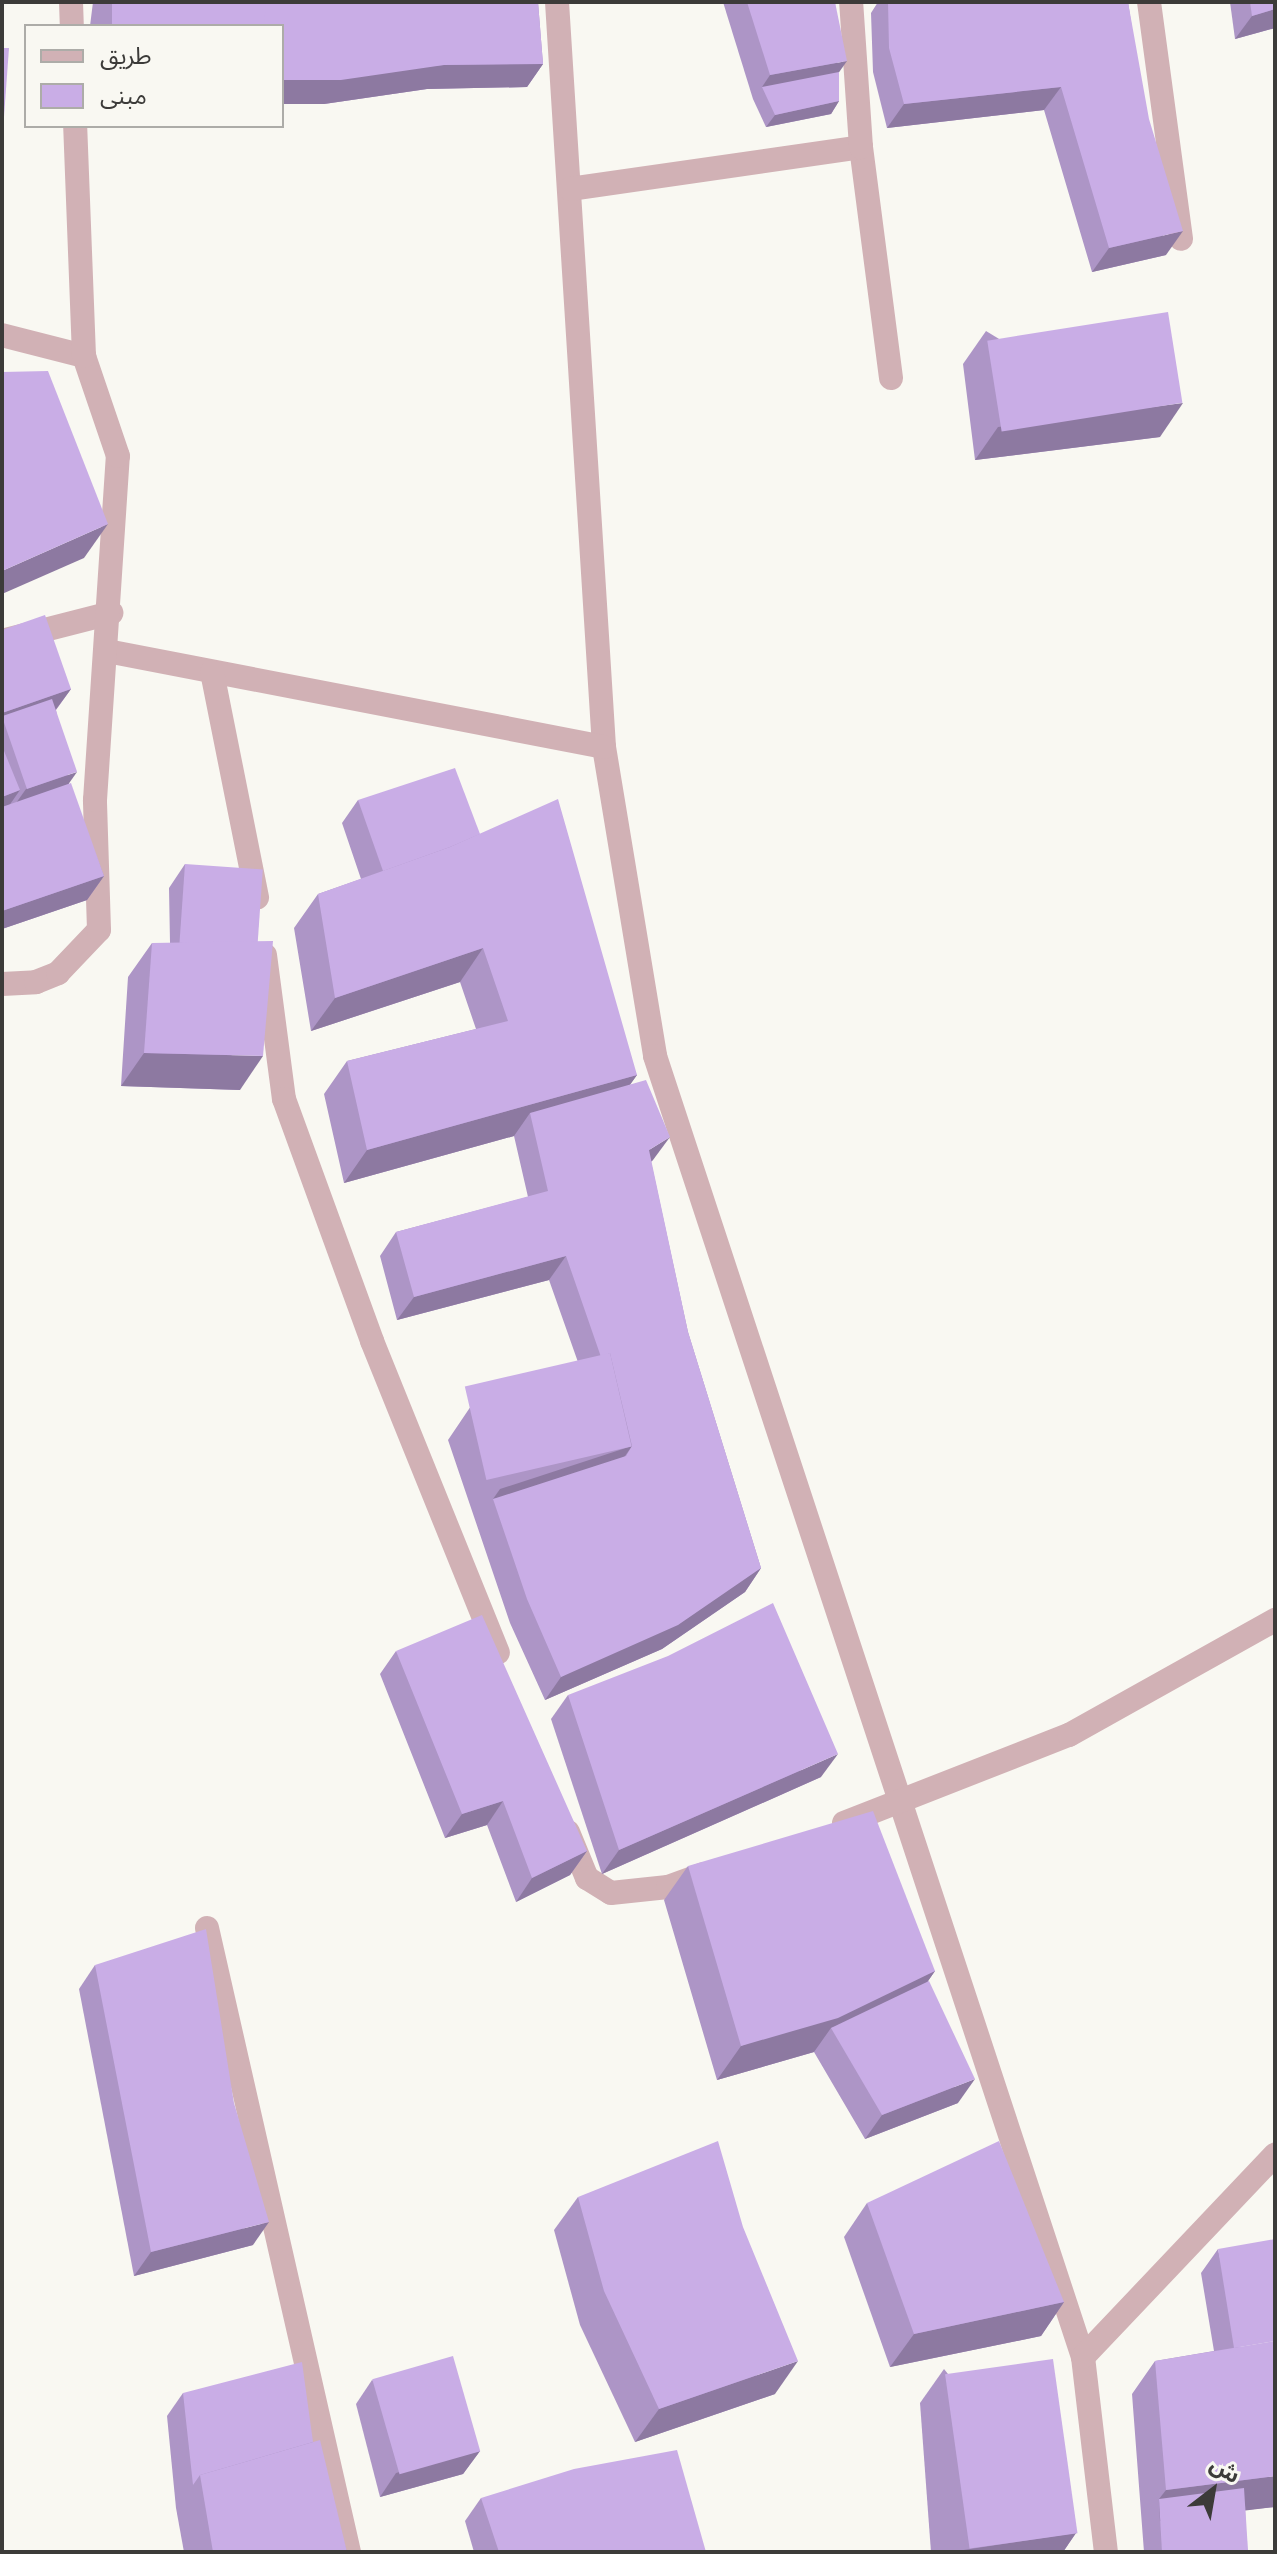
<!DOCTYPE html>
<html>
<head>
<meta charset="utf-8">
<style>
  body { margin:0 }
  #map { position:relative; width:1277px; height:2554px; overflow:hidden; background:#f9f8f2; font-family:Ubuntu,"Noto Sans Arabic",sans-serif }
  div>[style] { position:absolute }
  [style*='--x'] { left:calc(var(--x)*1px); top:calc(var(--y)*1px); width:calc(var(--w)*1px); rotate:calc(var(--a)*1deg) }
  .minor>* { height:24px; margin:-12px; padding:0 12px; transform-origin:12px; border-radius:12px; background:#d1b1b5 }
  .wall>* { inset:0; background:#ad95c6 }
  .shaded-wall>* { inset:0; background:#8d79a1 }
  .building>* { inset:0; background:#c9ade6; transform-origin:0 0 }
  span { translate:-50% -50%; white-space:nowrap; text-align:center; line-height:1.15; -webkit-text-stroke:8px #f9f8f2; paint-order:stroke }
  .frame { position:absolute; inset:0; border:4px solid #3c3b39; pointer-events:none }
  .legend { position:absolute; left:24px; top:24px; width:260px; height:104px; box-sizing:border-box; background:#f9f8f2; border:2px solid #adaca8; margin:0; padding:10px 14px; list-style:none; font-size:24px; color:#3c3b39 }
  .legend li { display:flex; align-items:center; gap:16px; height:40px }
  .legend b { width:40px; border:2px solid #adaca8 }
  .north { position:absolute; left:1173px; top:2450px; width:80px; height:80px; -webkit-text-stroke:6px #f9f8f2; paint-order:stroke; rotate:31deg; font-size:22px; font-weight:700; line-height:32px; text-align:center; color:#3c3b39 }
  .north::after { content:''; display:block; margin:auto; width:28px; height:36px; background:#3c3b39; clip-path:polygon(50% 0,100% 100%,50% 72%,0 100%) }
</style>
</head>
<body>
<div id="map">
  <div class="minor">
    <div style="--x:71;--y:2;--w:24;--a:88"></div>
    <div style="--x:557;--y:2;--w:746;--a:86.39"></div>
    <div style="--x:604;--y:747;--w:313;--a:80.6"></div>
    <div style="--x:655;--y:1056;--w:1370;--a:71.79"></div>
    <div style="--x:1083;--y:2357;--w:196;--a:83.3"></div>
    <div style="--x:1149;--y:2;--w:239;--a:82.3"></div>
    <div style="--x:861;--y:147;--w:233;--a:82.6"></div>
    <div style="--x:570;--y:189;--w:294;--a:-8.2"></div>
    <div style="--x:861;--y:147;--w:145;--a:-93.9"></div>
    <div style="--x:2;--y:335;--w:85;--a:14.4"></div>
    <div style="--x:2;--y:641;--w:113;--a:-14.4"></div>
    <div style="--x:107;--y:651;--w:506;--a:10.93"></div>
    <div style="--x:212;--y:672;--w:230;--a:78.7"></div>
    <div style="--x:265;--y:955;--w:145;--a:82.5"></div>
    <div style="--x:284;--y:1099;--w:258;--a:70"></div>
    <div style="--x:372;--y:1341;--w:336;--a:68"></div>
    <div style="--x:2;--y:984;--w:34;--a:-3"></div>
    <div style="--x:36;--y:982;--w:24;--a:-22"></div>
    <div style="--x:58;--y:973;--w:59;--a:-46.4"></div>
    <div style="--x:99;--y:930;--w:130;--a:-91.8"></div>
    <div style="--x:95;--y:800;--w:345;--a:-86.2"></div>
    <div style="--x:118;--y:456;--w:106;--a:-108.8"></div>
    <div style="--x:84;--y:356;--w:230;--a:-92.2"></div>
    <div style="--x:844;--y:1823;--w:242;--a:-21.4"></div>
    <div style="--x:1069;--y:1735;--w:236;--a:-29.2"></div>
    <div style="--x:568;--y:1832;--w:50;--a:67.6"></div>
    <div style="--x:587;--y:1878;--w:28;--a:32"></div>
    <div style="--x:611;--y:1893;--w:57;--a:-6"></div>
    <div style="--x:668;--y:1887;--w:38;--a:-20"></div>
    <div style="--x:207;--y:1928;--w:640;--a:77.18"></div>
    <div style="--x:1083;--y:2357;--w:279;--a:-46.5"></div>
  </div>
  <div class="wall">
    <div style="clip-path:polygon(93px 2px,538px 2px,543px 64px,527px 87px,427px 89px,324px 104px,282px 104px,282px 26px,90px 26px)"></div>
    <div style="clip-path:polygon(723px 2px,835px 2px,839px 101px,831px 114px,766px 127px,753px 99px)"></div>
    <div style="clip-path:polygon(878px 2px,1128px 2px,1166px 255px,1092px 272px,1044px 110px,887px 128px,873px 72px,871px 13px)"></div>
    <div style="clip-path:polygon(1230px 2px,1275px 2px,1275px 28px,1235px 39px)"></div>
    <div style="clip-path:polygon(986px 331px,1160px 437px,975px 460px,963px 364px)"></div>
    <div style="clip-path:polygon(2px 630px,71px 689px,56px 710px,69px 784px,104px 876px,87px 900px,2px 929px)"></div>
    <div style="clip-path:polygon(358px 800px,480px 834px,637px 1075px,630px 1084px,653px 1160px,651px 1162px,688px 1332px,761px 1568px,745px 1592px,662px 1649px,545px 1700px,510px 1623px,448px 1440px,471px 1406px,579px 1365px,549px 1280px,397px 1320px,380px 1256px,396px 1232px,528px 1197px,514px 1136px,344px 1183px,324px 1094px,347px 1061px,476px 1029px,460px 982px,311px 1031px,294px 928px,318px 894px,361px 879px,342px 823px)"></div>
    <div style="clip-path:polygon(185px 864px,240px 1090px,121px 1086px,128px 977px,152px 943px,170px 943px,169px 888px)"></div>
    <div style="clip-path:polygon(396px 1651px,587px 1851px,570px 1875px,516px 1902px,487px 1825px,445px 1838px,380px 1674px)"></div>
    <div style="clip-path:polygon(568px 1695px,821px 1777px,602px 1874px,551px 1719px)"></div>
    <div style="clip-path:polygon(688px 1866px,935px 1971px,928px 1981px,958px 2103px,865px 2139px,814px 2052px,717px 2080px,664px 1900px)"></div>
    <div style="clip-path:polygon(95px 1965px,253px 2245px,134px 2276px,79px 1989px)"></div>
    <div style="clip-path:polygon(578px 2197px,775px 2394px,635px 2442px,580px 2325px,554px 2230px)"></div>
    <div style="clip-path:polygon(867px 2203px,1064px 2302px,1041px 2336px,890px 2367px,844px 2237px)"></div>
    <div style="clip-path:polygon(1218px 2249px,1275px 2507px,1245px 2510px,1247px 2552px,1144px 2552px,1132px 2394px,1155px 2361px,1214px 2351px,1201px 2273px)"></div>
    <div style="clip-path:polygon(944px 2369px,1076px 2533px,1063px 2552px,931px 2552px,920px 2403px)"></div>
    <div style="clip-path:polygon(372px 2380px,480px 2451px,463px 2474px,380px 2497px,356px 2404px)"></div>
    <div style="clip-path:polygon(183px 2393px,313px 2442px,347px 2552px,184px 2552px,176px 2508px,167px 2416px)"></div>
    <div style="clip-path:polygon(481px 2498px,706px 2552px,474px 2552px,465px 2521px)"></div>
  </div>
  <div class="shaded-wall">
    <div style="clip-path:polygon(1275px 9px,1275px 28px,1235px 39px,1252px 16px)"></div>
    <div style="clip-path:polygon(847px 61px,830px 85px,762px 87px,770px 75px)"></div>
    <div style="clip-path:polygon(543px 64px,527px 87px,427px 89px,324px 104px,282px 104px,282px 80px,444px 65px)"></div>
    <div style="clip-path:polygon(1061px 87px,1044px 110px,887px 128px,904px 104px)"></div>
    <div style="clip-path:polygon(839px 101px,831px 114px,766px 127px,775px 115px)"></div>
    <div style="clip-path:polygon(1183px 231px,1166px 255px,1092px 272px,1109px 248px)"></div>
    <div style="clip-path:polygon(1183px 403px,1160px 437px,975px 460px,998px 427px)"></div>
    <div style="clip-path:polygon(108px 524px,84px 558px,2px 594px,2px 571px)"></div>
    <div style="clip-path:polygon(71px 689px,54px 712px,2px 717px,2px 713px)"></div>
    <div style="clip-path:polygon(77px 772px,60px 796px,9px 813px,26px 789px)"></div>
    <div style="clip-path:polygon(20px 790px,4px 813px,2px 814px,2px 797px)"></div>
    <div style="clip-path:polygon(104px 876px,87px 900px,2px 929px,2px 911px)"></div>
    <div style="clip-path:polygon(483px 948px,460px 982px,311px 1031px,335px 998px)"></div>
    <div style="clip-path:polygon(144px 1053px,263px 1056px,240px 1090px,121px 1086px)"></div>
    <div style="clip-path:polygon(637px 1075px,613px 1109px,530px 1113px,514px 1136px,344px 1183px,367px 1150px)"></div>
    <div style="clip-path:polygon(670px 1137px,653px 1160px,632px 1174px,649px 1150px)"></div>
    <div style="clip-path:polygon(566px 1256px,549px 1280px,397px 1320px,414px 1297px)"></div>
    <div style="clip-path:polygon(632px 1446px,609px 1479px,493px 1499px,500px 1489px)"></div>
    <div style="clip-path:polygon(761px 1568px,745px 1592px,662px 1649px,545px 1700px,561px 1677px)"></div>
    <div style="clip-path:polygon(838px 1754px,821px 1777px,602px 1874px,619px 1850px)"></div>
    <div style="clip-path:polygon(503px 1801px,487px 1825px,445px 1838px,462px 1814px)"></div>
    <div style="clip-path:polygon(587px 1851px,570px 1875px,516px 1902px,532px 1878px)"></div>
    <div style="clip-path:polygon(935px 1971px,912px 2004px,831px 2028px,814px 2052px,717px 2080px,741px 2046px)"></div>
    <div style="clip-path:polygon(975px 2079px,958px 2103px,865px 2139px,882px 2115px)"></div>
    <div style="clip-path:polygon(269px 2222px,253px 2245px,134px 2276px,151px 2252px)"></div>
    <div style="clip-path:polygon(1064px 2302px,1041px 2336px,890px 2367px,914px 2334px)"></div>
    <div style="clip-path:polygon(798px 2361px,775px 2394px,635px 2442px,659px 2409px)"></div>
    <div style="clip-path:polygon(480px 2451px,463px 2474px,380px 2497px,396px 2473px)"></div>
    <div style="clip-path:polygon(1275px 2476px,1275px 2507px,1160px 2521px,1159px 2499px,1166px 2490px)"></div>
    <div style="clip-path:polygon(1076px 2533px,1063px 2552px,957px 2552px,957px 2551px)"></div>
  </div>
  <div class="building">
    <div style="left:112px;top:2px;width:154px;height:24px"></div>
    <div style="clip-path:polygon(266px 2px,538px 2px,543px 64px,444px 65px,341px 80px,282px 80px,282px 26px,264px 26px)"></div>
    <div style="clip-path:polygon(747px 2px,835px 2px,847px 61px,770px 75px)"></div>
    <div style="clip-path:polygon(888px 2px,1128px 2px,1149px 119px,1183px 231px,1109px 248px,1061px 87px,904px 104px,889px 48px)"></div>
    <div style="clip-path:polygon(1250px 2px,1275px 2px,1275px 9px,1252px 16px)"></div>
    <div style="clip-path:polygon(2px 48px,9px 48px,2px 144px)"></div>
    <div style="clip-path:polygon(839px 72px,839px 101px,775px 115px,762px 87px)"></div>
    <div style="left:1168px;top:312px;width:92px;height:183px;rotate:81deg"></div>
    <div style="clip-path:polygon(48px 371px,108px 524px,2px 571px,2px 372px)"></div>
    <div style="clip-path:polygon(45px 615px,71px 689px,2px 713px,2px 630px)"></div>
    <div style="left:52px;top:699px;width:77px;height:53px;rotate:71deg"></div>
    <div style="clip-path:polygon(2px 746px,20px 790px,2px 797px)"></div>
    <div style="clip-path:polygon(455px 768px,480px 834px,450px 847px,383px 871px,358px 800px)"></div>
    <div style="clip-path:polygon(71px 783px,104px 876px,2px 911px,2px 807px)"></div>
    <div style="clip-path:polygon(558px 799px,637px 1075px,367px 1150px,347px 1061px,508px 1021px,483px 948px,335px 998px,318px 894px,450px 847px)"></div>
    <div style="left:185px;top:864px;width:78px;height:79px;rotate:4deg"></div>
    <div style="clip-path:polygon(273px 941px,263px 1056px,144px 1053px,152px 943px)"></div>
    <div style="clip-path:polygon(646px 1080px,670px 1137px,649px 1150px,688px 1332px,761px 1568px,678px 1625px,561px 1677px,527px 1599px,493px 1499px,626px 1456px,632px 1446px,610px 1353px,601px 1357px,566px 1256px,414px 1297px,396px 1232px,548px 1191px,530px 1113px)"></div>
    <div style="left:610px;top:1353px;width:96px;height:149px;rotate:77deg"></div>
    <div style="clip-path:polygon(773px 1603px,838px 1754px,619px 1850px,568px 1695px,668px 1656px)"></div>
    <div style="clip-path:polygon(482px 1615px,587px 1851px,532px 1878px,503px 1801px,462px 1814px,396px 1651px)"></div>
    <div style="clip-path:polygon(873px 1811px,935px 1971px,838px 2018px,741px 2046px,688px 1866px)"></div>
    <div style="clip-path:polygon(206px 1929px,234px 2103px,269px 2222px,151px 2252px,95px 1965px)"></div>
    <div style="clip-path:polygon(929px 1981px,975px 2079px,882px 2115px,831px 2028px)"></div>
    <div style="clip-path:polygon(718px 2141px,743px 2227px,798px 2361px,659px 2409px,604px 2291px,578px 2197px)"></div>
    <div style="clip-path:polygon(999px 2141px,1064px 2302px,914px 2334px,867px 2203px)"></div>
    <div style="clip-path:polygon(1275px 2239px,1275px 2341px,1234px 2348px,1218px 2249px)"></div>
    <div style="clip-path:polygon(1275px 2341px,1275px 2476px,1166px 2490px,1155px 2361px)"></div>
    <div style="left:453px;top:2356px;width:99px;height:84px;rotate:74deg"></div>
    <div style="left:1053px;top:2359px;width:176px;height:109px;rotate:82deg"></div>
    <div style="clip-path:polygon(302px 2362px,313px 2442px,200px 2475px,193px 2485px,183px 2393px)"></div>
    <div style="clip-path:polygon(320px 2440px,347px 2552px,213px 2552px,200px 2475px)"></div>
    <div style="clip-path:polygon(677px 2450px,706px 2552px,499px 2552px,481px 2498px,574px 2469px)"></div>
    <div style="clip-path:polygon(1244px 2488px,1248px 2550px,1227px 2552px,1162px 2552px,1159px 2499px)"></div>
  </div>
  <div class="frame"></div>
  <ul class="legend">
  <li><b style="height:10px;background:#d1b1b5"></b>طريق</li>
  <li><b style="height:22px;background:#c9ade6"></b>مبنى</li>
  </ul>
  <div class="north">ش</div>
</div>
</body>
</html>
